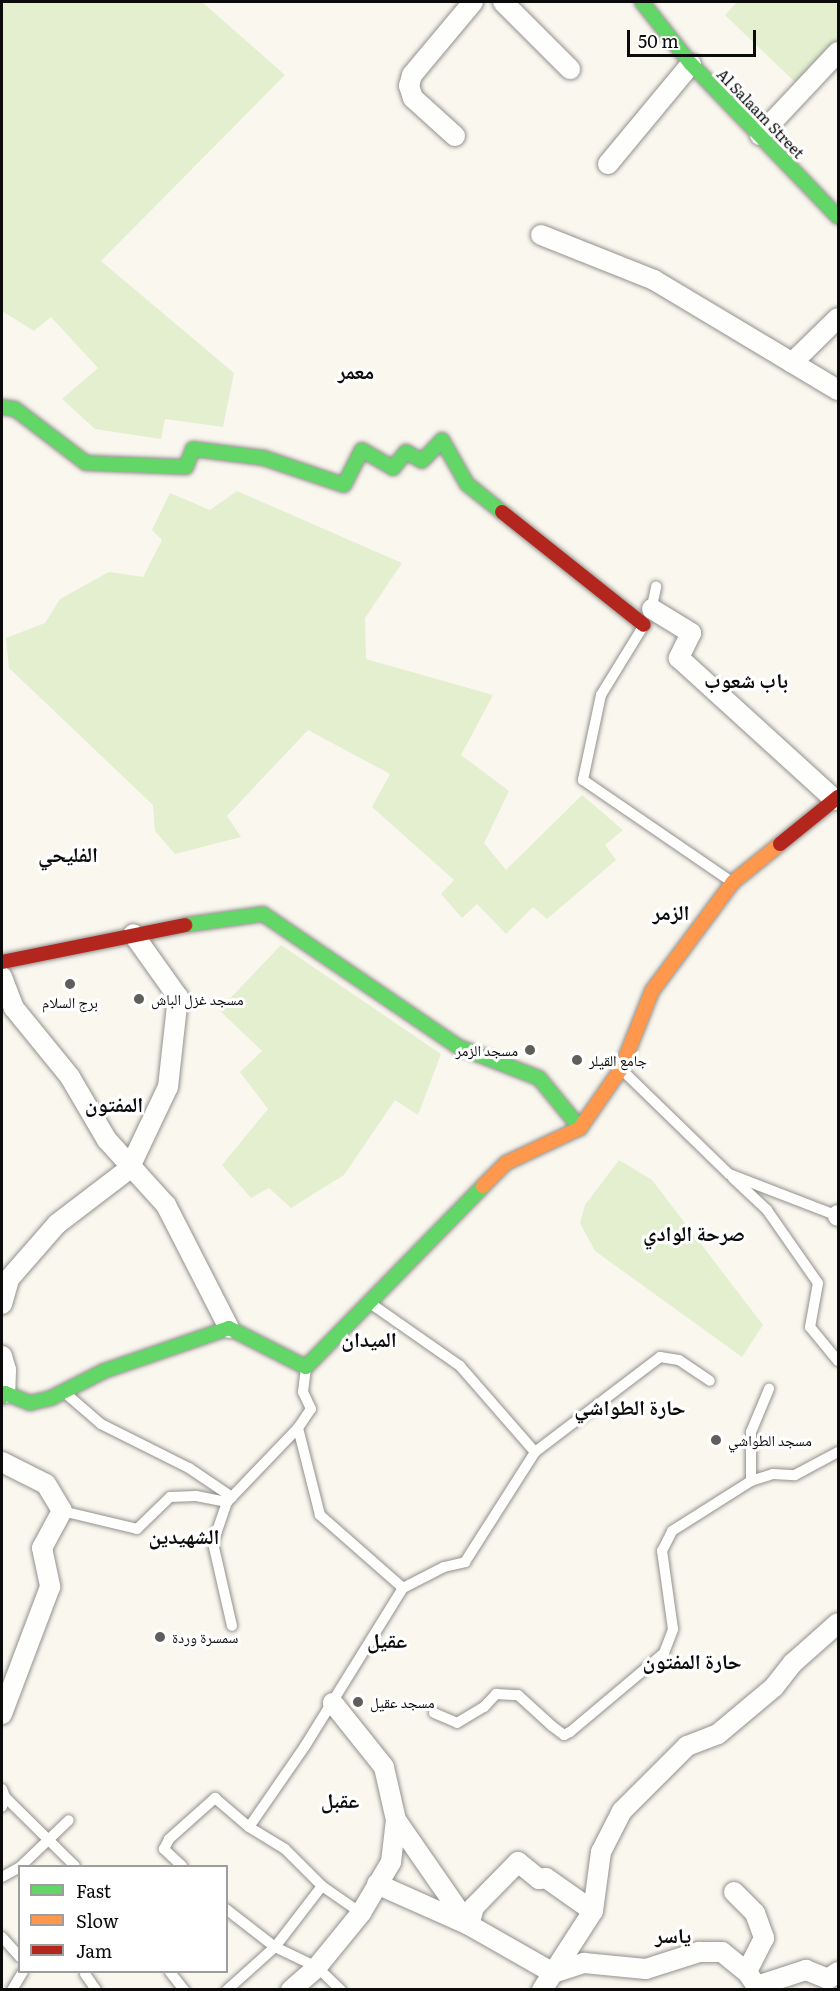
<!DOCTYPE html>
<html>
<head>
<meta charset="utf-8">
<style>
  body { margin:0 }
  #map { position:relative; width:840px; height:1991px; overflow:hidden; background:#faf7ef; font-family:Literata,"Noto Naskh Arabic",serif }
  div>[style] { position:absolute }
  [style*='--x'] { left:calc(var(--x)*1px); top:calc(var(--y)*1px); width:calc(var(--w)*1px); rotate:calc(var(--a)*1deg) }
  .green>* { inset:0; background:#e3efcf }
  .roads { filter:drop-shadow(0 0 2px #93918e) drop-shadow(0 0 2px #93918e) }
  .lane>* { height:10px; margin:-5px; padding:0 5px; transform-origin:5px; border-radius:5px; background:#fefefd }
  .street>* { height:20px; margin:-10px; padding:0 10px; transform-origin:10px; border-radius:10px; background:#fefefd }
  .fast>* { height:14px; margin:-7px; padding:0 7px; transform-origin:7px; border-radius:7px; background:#63d668 }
  .slow>* { height:14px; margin:-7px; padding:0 7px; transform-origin:7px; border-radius:7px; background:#ff974d }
  .jam>* { height:14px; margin:-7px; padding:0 7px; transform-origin:7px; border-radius:7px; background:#b3261e }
  .dots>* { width:16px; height:16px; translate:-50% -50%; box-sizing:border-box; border:3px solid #fff; border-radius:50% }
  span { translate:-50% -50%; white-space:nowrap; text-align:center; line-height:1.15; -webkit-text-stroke:6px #fff; paint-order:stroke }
  .street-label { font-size:15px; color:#0b0b0b }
  .poi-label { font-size:15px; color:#0b0b0b }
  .left { translate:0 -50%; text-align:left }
  .right { translate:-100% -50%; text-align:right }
  .district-label { font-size:21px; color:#0b0b0b; font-weight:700 }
  .frame { position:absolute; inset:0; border:3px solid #0b0b0b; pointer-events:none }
  .legend { position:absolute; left:18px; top:1865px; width:210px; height:108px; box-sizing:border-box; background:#fff; border:2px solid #9d9d9d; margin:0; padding:8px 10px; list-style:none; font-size:18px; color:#0b0b0b }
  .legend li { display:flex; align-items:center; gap:12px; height:30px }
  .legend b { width:30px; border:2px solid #9d9d9d }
  .scale { position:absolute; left:627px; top:30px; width:129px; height:27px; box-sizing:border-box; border:3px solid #0b0b0b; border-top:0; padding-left:8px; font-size:18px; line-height:21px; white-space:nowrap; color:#0b0b0b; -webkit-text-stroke:4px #fff; paint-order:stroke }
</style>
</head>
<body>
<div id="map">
  <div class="green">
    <div style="clip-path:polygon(2px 2px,202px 2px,285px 75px,101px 261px,234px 373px,223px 427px,165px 419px,161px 439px,95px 429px,62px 399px,98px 368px,51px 317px,34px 331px,2px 311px)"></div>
    <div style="clip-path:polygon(737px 2px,838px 2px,838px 42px,799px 86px,725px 15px)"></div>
    <div style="clip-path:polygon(237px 491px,402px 563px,365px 618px,366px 659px,493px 695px,461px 755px,509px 791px,484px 843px,506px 870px,582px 795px,623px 830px,605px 845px,616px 860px,547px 919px,533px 907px,506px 934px,477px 904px,462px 918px,441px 894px,454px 880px,372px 807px,390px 774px,308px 730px,227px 816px,241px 837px,175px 854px,155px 831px,153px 805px,9px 668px,6px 638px,45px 623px,60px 599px,109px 572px,143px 577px,162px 540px,152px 530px,170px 493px,210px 510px)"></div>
    <div style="clip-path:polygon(281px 945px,441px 1054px,418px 1115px,395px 1100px,344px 1175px,291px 1208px,269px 1188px,251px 1198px,222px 1165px,268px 1109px,240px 1072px,262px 1051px,219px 1010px)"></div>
    <div style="clip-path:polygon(619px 1160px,652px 1180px,763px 1325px,742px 1357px,595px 1251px,580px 1223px,585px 1205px)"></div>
  </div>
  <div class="roads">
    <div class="lane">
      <div style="--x:651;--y:611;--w:25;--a:-78"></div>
      <div style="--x:644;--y:625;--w:82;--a:121.6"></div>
      <div style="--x:601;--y:695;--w:87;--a:102"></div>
      <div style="--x:583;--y:780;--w:181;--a:34.4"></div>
      <div style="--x:621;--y:1069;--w:151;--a:44.2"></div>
      <div style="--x:729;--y:1174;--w:117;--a:21.1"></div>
      <div style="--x:733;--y:1178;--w:47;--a:43.3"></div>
      <div style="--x:767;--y:1210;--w:89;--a:55.1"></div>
      <div style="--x:818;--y:1283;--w:45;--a:100.3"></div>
      <div style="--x:810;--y:1327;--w:44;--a:50.5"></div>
      <div style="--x:370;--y:1303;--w:110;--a:35"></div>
      <div style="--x:460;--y:1366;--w:114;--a:48.9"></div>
      <div style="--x:64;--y:1392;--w:49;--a:40.9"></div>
      <div style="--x:101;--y:1424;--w:98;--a:26.6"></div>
      <div style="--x:189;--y:1468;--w:52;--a:34"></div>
      <div style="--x:751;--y:1481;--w:49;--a:-90"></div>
      <div style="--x:751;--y:1432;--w:47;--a:-67.3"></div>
      <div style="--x:227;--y:1502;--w:43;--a:108.9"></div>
      <div style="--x:213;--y:1543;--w:85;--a:77.1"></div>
      <div style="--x:62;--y:1511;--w:77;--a:13.5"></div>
      <div style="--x:137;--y:1529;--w:46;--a:-44.1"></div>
      <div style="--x:170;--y:1497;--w:26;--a:-2"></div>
      <div style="--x:196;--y:1496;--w:32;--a:11"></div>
      <div style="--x:227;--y:1502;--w:103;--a:-46.2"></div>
      <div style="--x:298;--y:1428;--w:23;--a:-56"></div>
      <div style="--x:311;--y:1409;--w:19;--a:-115"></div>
      <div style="--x:303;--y:1392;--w:24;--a:-83"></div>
      <div style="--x:403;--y:1588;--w:46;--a:-27.1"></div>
      <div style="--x:444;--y:1567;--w:22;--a:-13"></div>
      <div style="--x:465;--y:1562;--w:130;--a:-57.5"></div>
      <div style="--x:535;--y:1452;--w:157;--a:-37.2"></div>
      <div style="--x:660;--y:1357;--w:19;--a:9"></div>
      <div style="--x:679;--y:1360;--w:37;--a:34"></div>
      <div style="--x:434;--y:1713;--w:25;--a:23"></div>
      <div style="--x:457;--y:1723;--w:31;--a:-31"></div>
      <div style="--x:484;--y:1707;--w:18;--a:-47"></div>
      <div style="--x:496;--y:1694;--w:22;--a:3"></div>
      <div style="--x:518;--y:1695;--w:46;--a:42.4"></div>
      <div style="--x:552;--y:1726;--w:15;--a:37"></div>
      <div style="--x:564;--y:1735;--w:7;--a:-27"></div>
      <div style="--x:570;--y:1732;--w:123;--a:-40"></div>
      <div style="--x:664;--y:1653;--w:26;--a:-69"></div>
      <div style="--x:673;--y:1629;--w:79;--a:-98"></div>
      <div style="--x:662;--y:1551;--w:22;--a:-63"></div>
      <div style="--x:672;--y:1531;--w:93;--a:-32.3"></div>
      <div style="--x:751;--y:1481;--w:23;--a:-18"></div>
      <div style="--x:773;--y:1474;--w:22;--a:3"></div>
      <div style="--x:795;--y:1475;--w:49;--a:-28.1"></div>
      <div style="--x:2;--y:1789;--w:9;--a:69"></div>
      <div style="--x:5;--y:1797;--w:10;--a:107"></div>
      <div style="--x:5;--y:1797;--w:98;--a:44.6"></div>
      <div style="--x:249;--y:1827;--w:42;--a:31.4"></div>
      <div style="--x:285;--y:1849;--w:52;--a:45"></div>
      <div style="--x:322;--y:1886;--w:47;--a:34.7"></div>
      <div style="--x:21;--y:1866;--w:66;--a:-43.8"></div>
      <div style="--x:182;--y:1866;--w:25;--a:-137"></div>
      <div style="--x:164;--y:1849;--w:11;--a:-63"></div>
      <div style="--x:169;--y:1839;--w:62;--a:-41.7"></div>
      <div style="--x:215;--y:1798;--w:45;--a:40.5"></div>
      <div style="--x:249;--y:1827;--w:98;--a:-55.3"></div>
      <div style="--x:305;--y:1746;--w:186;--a:-58.2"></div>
      <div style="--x:403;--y:1588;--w:111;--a:-138.7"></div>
      <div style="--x:320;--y:1515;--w:90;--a:-104.2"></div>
      <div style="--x:2;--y:1877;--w:21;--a:-29"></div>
      <div style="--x:226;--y:1909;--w:62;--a:37.8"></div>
      <div style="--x:275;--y:1947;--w:47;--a:25.5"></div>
      <div style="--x:317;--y:1967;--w:33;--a:44"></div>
      <div style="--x:2;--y:1937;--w:27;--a:48"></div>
      <div style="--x:170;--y:1972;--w:23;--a:52"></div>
      <div style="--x:85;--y:1974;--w:19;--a:55"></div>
      <div style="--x:12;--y:1990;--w:21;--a:-59"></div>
      <div style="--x:227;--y:1990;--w:64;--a:-41.9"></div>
      <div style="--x:275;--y:1947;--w:77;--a:-52.4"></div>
    </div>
    <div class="street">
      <div style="--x:503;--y:2;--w:95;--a:45"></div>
      <div style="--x:760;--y:135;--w:114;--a:-46.8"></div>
      <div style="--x:455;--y:136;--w:57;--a:-137.9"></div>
      <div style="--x:413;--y:98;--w:13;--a:-108"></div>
      <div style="--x:409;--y:86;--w:11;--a:-75"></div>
      <div style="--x:412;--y:75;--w:95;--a:-50.1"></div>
      <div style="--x:608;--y:164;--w:130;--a:-50.3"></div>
      <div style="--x:541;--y:235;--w:122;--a:21.7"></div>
      <div style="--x:654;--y:280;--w:214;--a:30.9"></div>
      <div style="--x:792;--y:363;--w:64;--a:-44.4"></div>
      <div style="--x:652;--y:609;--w:46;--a:31.6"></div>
      <div style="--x:691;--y:633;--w:28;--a:116"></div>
      <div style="--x:679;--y:658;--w:211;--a:42.3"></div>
      <div style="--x:2;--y:977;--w:33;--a:69"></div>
      <div style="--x:14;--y:1008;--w:89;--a:50.9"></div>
      <div style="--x:70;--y:1077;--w:73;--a:59.6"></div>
      <div style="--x:107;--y:1140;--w:88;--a:47.8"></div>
      <div style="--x:166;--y:1205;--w:138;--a:62.9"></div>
      <div style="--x:838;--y:1216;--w:1;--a:-90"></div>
      <div style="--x:2;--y:1304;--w:26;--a:-74"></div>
      <div style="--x:9;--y:1279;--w:73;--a:-48.9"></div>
      <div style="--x:57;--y:1224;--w:91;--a:-37.4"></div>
      <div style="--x:129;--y:1169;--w:91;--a:-64.6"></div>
      <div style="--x:168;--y:1087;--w:91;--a:-83.7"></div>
      <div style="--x:178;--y:997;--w:77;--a:-125.5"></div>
      <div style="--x:2;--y:1356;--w:15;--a:74"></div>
      <div style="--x:6;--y:1370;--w:23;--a:92"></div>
      <div style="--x:2;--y:1462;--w:49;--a:26.6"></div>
      <div style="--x:46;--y:1484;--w:31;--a:59"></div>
      <div style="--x:62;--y:1511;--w:42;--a:118.4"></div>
      <div style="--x:42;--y:1548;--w:40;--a:78"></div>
      <div style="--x:50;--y:1587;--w:136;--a:110.7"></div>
      <div style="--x:396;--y:1820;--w:126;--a:55.3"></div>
      <div style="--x:377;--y:1884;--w:101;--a:24"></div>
      <div style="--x:469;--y:1925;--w:97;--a:29.7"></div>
      <div style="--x:553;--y:1973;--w:20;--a:123"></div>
      <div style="--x:734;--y:1892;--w:30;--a:45"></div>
      <div style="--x:755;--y:1913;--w:27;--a:70"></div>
      <div style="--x:764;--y:1938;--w:38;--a:117"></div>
      <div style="--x:469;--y:1925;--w:19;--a:-74"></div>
      <div style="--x:474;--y:1907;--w:63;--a:-45.6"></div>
      <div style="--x:518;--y:1862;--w:27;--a:39"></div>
      <div style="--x:539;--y:1879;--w:7;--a:-8"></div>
      <div style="--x:546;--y:1878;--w:57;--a:35.1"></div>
      <div style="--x:553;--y:1973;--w:74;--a:-57.2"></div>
      <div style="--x:593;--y:1911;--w:60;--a:-82.3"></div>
      <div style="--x:601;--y:1852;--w:46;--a:-62.9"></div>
      <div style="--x:622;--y:1811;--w:92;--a:-45"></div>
      <div style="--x:687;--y:1746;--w:33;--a:-21"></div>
      <div style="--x:718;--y:1734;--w:73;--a:-40"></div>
      <div style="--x:774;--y:1687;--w:31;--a:-52"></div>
      <div style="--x:793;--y:1663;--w:60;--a:-41.6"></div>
      <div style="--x:553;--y:1973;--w:33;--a:-18"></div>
      <div style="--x:584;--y:1963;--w:62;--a:5.5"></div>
      <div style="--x:646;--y:1969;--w:56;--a:-17.8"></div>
      <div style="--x:699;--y:1952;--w:23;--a:0"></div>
      <div style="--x:722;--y:1952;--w:32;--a:39"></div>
      <div style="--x:747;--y:1972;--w:22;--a:56"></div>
      <div style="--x:757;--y:1986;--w:52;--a:-18.1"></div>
      <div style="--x:806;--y:1970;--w:24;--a:22"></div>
      <div style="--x:828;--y:1979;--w:12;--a:-35"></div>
      <div style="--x:291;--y:1990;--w:35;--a:-41"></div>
      <div style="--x:317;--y:1967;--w:70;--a:-50.8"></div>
      <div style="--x:361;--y:1913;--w:59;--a:-59.5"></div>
      <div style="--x:391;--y:1862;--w:42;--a:-83.2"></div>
      <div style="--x:396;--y:1820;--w:54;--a:-102.8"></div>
      <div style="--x:384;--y:1767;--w:82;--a:-128.6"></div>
    </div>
    <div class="fast">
      <div style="--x:642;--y:2;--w:79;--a:51.7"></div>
      <div style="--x:691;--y:64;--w:212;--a:46.1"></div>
      <div style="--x:2;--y:407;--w:13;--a:9"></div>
      <div style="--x:15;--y:409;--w:89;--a:37.3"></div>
      <div style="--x:86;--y:463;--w:100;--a:2.3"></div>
      <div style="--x:186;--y:467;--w:19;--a:-69"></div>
      <div style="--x:193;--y:449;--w:72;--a:7.2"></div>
      <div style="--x:264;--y:458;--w:84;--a:18.6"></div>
      <div style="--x:344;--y:485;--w:39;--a:-63"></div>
      <div style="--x:362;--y:450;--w:36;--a:30"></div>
      <div style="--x:393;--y:468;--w:21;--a:-51"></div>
      <div style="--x:406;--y:452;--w:18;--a:29"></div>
      <div style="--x:422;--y:461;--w:29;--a:-46"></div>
      <div style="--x:442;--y:440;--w:51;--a:60.4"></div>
      <div style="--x:467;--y:484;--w:45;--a:38.7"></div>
      <div style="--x:185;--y:925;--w:79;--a:-8"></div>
      <div style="--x:263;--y:914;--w:237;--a:34.2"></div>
      <div style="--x:459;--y:1047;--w:86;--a:21.2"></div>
      <div style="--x:539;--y:1078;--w:65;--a:50.6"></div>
      <div style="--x:2;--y:1397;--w:5;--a:-53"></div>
      <div style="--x:5;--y:1393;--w:27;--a:22"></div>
      <div style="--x:30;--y:1403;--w:22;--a:-13"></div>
      <div style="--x:51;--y:1398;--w:59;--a:-27"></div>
      <div style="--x:104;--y:1371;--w:132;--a:-19"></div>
      <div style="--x:229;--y:1328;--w:86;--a:26.9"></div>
      <div style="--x:306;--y:1367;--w:253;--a:-45.6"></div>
    </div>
    <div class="slow">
      <div style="--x:483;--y:1186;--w:33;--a:-45"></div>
      <div style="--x:506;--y:1163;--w:82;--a:-25.3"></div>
      <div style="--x:580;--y:1128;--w:72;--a:-55.2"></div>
      <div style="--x:621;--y:1069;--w:84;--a:-68.3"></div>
      <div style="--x:652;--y:991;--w:136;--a:-53.4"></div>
      <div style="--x:733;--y:882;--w:60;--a:-39"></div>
    </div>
    <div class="jam">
      <div style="--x:502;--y:512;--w:181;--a:38.5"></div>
      <div style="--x:780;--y:844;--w:75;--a:-39"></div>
      <div style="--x:2;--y:962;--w:187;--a:-11.4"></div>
    </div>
  </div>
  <div class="dots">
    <div style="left:70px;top:984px;background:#5f5e5b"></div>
    <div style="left:139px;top:999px;background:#5f5e5b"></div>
    <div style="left:530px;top:1050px;background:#5f5e5b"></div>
    <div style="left:577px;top:1060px;background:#5f5e5b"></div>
    <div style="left:716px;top:1440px;background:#5f5e5b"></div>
    <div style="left:160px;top:1637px;background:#5f5e5b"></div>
    <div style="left:358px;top:1702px;background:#5f5e5b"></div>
  </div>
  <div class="street-label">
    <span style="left:761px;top:113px;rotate:46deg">Al Salaam Street</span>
  </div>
  <div class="poi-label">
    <span class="left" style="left:151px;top:999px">مسجد غزل الباش</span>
    <span style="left:70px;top:1002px">برج السلام</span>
    <span class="right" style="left:518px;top:1050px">مسجد الزمر</span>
    <span class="left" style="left:589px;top:1060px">جامع القيلر</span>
    <span class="left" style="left:728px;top:1440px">مسجد الطواشي</span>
    <span class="left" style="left:172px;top:1637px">سمسرة وردة</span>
    <span class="left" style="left:370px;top:1702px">مسجد عقيل</span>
  </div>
  <div class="district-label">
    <span style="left:356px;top:370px">معمر</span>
    <span style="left:746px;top:679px">باب شعوب</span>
    <span style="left:68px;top:853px">الفليحي</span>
    <span style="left:671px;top:911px">الزمر</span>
    <span style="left:114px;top:1103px">المفتون</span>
    <span style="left:694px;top:1232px">صرحة الوادي</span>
    <span style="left:369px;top:1338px">الميدان</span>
    <span style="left:630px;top:1406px">حارة الطواشي</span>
    <span style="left:184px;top:1535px">الشهيدين</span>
    <span style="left:387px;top:1639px">عقيل</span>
    <span style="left:692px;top:1660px">حارة المفتون</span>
    <span style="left:340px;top:1799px">عقبل</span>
    <span style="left:673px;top:1934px">ياسر</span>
  </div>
  <div class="frame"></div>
  <ul class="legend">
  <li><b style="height:8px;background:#63d668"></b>Fast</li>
  <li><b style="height:8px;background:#ff974d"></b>Slow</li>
  <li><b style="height:8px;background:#b3261e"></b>Jam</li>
  </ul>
  <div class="scale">50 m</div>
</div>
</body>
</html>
